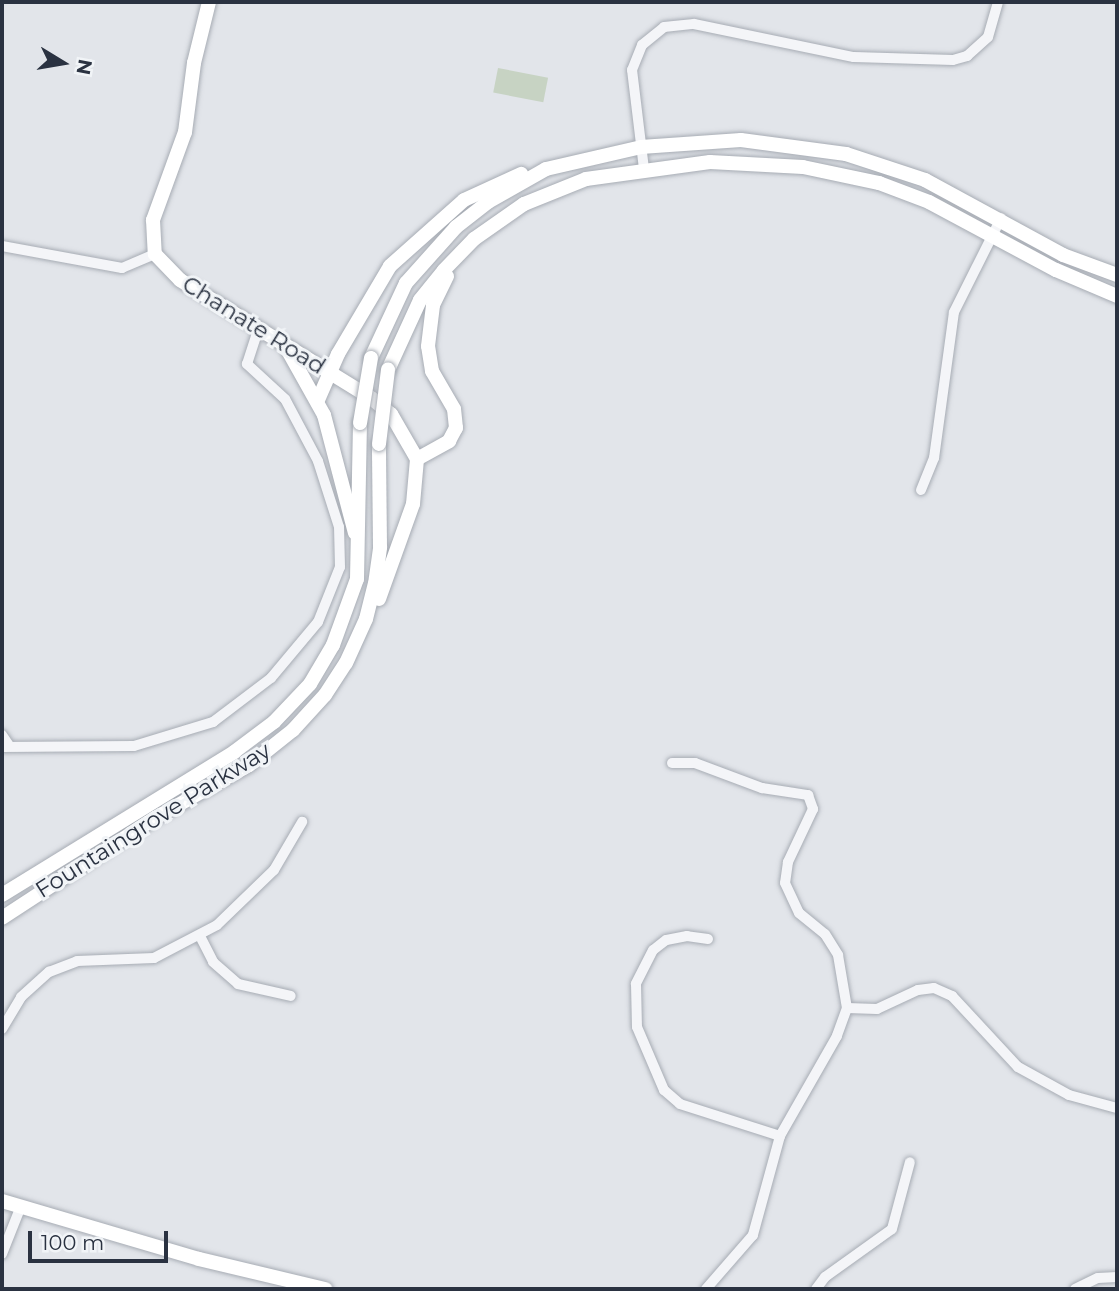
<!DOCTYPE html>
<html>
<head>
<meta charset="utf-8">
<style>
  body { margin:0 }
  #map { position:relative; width:1119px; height:1291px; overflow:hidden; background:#e2e5ea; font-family:Montserrat,sans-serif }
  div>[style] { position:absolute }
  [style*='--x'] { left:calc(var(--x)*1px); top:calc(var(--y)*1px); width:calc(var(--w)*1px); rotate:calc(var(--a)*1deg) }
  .green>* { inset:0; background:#c7d3c3; transform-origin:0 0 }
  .roads { filter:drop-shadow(0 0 2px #a7acb4) drop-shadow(0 0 2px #a7acb4) }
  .street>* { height:10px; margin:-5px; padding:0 5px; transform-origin:5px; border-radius:5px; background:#f4f5f8 }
  .secondary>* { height:14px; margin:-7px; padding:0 7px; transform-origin:7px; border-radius:7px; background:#fff }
  .bridges { filter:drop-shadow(0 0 2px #a7acb4) drop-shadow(0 0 2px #a7acb4) }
  .secondary-bridge>* { height:14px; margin:-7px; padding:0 7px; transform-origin:7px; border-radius:7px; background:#fff }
  span { translate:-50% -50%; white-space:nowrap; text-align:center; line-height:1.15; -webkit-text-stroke:6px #f1f4f7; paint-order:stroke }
  .street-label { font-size:23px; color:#2a3241 }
  .frame { position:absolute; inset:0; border:4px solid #2a3241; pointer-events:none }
  .north { position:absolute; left:28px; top:28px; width:70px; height:70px; -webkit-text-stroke:5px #f1f4f7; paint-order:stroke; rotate:101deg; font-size:19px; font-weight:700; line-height:28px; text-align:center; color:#2a3241 }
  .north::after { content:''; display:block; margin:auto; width:24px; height:32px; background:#2a3241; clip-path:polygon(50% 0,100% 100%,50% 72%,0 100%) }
  .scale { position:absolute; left:28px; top:1231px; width:140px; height:32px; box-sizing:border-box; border:4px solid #2a3241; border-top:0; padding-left:9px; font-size:21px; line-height:24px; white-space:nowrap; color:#2a3241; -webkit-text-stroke:5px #f1f4f7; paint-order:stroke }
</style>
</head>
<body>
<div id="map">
  <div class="green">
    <div style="left:498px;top:68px;width:51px;height:25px;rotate:11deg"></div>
  </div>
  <div class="roads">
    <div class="street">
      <div style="--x:644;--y:169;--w:100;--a:-96.9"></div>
      <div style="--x:632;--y:70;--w:27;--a:-68"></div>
      <div style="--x:642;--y:45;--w:28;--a:-39"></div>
      <div style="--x:664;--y:27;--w:30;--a:-6"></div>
      <div style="--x:694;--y:24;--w:163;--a:11.7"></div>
      <div style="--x:854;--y:57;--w:99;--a:1.7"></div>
      <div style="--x:953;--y:60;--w:15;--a:-16"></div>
      <div style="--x:967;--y:56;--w:28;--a:-42"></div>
      <div style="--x:988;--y:37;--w:36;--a:-74"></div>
      <div style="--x:2;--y:246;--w:122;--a:10.4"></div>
      <div style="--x:122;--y:268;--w:36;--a:-23"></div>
      <div style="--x:921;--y:490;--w:35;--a:-68"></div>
      <div style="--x:934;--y:458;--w:147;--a:-82.2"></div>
      <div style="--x:954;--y:312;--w:105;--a:-63.4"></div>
      <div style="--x:2;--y:735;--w:11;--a:56"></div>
      <div style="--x:2;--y:747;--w:132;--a:-0.4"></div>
      <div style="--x:134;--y:746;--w:83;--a:-16.9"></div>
      <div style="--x:213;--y:722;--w:73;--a:-37.2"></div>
      <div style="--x:271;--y:678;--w:73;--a:-50"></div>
      <div style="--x:318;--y:622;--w:59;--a:-68.2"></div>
      <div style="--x:340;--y:567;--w:40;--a:-91.4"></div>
      <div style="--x:339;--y:527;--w:69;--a:-107.7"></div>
      <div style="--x:318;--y:461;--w:70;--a:-118"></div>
      <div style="--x:285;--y:399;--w:52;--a:-137.4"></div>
      <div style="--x:247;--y:364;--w:39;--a:-72"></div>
      <div style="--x:672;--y:763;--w:23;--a:0"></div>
      <div style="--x:695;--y:763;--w:72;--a:20.5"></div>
      <div style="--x:762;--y:788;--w:47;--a:8.7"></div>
      <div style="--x:808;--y:795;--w:15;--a:70"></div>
      <div style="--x:813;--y:809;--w:59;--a:115.3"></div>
      <div style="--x:788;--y:862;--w:21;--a:98"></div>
      <div style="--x:785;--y:883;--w:33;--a:65"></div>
      <div style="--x:799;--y:913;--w:33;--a:39"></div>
      <div style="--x:825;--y:934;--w:25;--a:58"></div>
      <div style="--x:838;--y:955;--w:54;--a:80.4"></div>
      <div style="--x:847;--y:1008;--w:30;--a:110"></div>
      <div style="--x:837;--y:1036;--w:115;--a:119.7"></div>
      <div style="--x:780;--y:1136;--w:103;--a:105.3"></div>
      <div style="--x:753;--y:1235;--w:72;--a:131"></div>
      <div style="--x:200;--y:936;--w:29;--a:63"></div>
      <div style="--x:213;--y:962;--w:33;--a:41"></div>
      <div style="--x:238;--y:984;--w:54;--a:12.8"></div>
      <div style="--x:708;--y:939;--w:21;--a:-172"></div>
      <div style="--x:687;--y:936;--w:21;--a:169"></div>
      <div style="--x:666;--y:940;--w:16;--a:142"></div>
      <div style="--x:653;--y:950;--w:38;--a:117"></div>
      <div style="--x:636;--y:984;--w:43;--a:88.7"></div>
      <div style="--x:637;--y:1027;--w:69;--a:66.8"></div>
      <div style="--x:664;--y:1090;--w:21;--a:41"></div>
      <div style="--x:680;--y:1104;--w:105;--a:17.7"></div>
      <div style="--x:847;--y:1008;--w:30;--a:2"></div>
      <div style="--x:877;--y:1009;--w:45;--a:-24.9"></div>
      <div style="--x:918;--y:990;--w:16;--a:-7"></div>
      <div style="--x:934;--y:988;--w:20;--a:24"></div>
      <div style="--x:952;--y:996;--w:97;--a:47.1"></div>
      <div style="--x:1018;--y:1067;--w:58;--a:28.8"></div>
      <div style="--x:1069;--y:1095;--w:50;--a:15.2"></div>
      <div style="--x:2;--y:1029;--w:37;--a:-59"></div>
      <div style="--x:21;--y:997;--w:38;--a:-42"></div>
      <div style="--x:49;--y:972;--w:30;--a:-21"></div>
      <div style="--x:77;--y:961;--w:77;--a:-2.2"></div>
      <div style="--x:154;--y:958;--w:71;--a:-27.6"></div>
      <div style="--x:217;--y:925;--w:79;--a:-44"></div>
      <div style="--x:274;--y:870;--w:56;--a:-59.7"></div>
      <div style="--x:2;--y:1254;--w:52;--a:-68.4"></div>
      <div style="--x:816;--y:1289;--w:15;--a:-53"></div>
      <div style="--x:825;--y:1277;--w:82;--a:-35.6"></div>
      <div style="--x:892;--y:1229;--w:69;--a:-75"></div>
      <div style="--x:1075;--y:1289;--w:25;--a:-26"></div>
      <div style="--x:1098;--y:1278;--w:19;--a:-3"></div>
    </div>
    <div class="secondary">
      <div style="--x:209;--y:2;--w:63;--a:103.8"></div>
      <div style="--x:194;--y:63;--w:70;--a:97.4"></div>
      <div style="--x:185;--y:132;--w:94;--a:110"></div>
      <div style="--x:153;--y:220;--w:34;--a:87"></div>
      <div style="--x:155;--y:254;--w:36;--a:46"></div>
      <div style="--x:180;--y:280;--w:225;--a:31.7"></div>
      <div style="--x:371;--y:398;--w:26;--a:39"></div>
      <div style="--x:391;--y:414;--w:52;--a:60"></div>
      <div style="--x:286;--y:347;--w:78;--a:60.8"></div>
      <div style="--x:324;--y:415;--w:122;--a:75.3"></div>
      <div style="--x:371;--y:358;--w:83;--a:-65"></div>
      <div style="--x:406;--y:283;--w:75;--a:-48.2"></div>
      <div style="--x:456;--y:227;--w:41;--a:-38"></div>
      <div style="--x:488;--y:202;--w:67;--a:-29.6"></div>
      <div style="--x:546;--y:169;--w:98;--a:-13"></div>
      <div style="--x:641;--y:147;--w:100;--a:-4"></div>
      <div style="--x:741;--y:140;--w:106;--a:7.6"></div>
      <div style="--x:846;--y:154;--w:83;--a:18.2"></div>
      <div style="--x:925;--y:180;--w:157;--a:28.5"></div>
      <div style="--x:1063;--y:255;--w:58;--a:20.3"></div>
      <div style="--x:388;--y:370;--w:77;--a:-65.4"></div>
      <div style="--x:420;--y:300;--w:38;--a:-51"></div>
      <div style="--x:444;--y:270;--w:43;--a:-45.9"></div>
      <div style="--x:474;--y:239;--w:61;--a:-35"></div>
      <div style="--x:524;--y:204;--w:67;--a:-22"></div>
      <div style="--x:586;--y:179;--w:125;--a:-7.8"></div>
      <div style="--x:710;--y:162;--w:93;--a:3.1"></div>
      <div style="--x:803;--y:167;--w:78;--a:11.9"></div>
      <div style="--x:879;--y:183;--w:53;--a:20.8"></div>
      <div style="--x:929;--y:202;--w:144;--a:28.2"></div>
      <div style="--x:1056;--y:270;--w:66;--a:23.1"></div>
      <div style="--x:318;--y:400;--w:50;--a:-66.5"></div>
      <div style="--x:338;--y:354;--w:102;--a:-59.4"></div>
      <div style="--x:390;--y:266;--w:99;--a:-41.7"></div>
      <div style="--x:464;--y:200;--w:63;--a:-24.5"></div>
      <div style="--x:417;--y:459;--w:37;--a:-29"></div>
      <div style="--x:449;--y:441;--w:15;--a:-62"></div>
      <div style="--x:456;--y:428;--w:19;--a:-96"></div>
      <div style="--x:454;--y:409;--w:44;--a:-120.1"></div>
      <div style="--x:432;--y:371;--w:25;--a:-99"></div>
      <div style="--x:428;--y:346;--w:41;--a:-83"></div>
      <div style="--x:433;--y:305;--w:32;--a:-64"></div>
      <div style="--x:379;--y:599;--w:101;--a:-70.3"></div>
      <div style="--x:413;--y:504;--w:45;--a:-84.9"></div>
      <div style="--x:2;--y:895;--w:273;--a:-31.6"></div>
      <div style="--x:234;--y:752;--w:50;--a:-36.9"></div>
      <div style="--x:274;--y:722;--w:52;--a:-46.5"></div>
      <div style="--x:310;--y:684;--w:45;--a:-59.5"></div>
      <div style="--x:333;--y:645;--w:70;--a:-70"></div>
      <div style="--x:357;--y:579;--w:156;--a:-88.9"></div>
      <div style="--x:2;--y:918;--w:183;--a:-33.2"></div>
      <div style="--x:155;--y:818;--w:108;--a:-29.4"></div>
      <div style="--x:249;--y:765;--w:56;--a:-38.5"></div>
      <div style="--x:293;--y:730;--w:47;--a:-47.6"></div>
      <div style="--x:325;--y:695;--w:38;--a:-57"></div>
      <div style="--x:346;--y:663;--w:48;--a:-65.6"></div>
      <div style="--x:366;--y:619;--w:36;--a:-76"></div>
      <div style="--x:375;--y:584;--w:37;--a:-82"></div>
      <div style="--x:380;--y:547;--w:103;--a:-90.6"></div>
      <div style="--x:2;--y:1201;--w:205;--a:16.4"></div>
      <div style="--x:199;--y:1259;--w:130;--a:13.4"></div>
    </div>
  </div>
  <div class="bridges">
    <div class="secondary-bridge">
      <div style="--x:360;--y:423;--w:66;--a:-80.4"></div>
      <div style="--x:379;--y:444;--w:75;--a:-83.1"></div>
    </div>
  </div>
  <div class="street-label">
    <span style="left:254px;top:325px;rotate:32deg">Chanate Road</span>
    <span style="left:153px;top:820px;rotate:-32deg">Fountaingrove Parkway</span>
  </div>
  <div class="frame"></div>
  <div class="north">N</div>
  <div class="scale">100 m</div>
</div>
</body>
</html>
